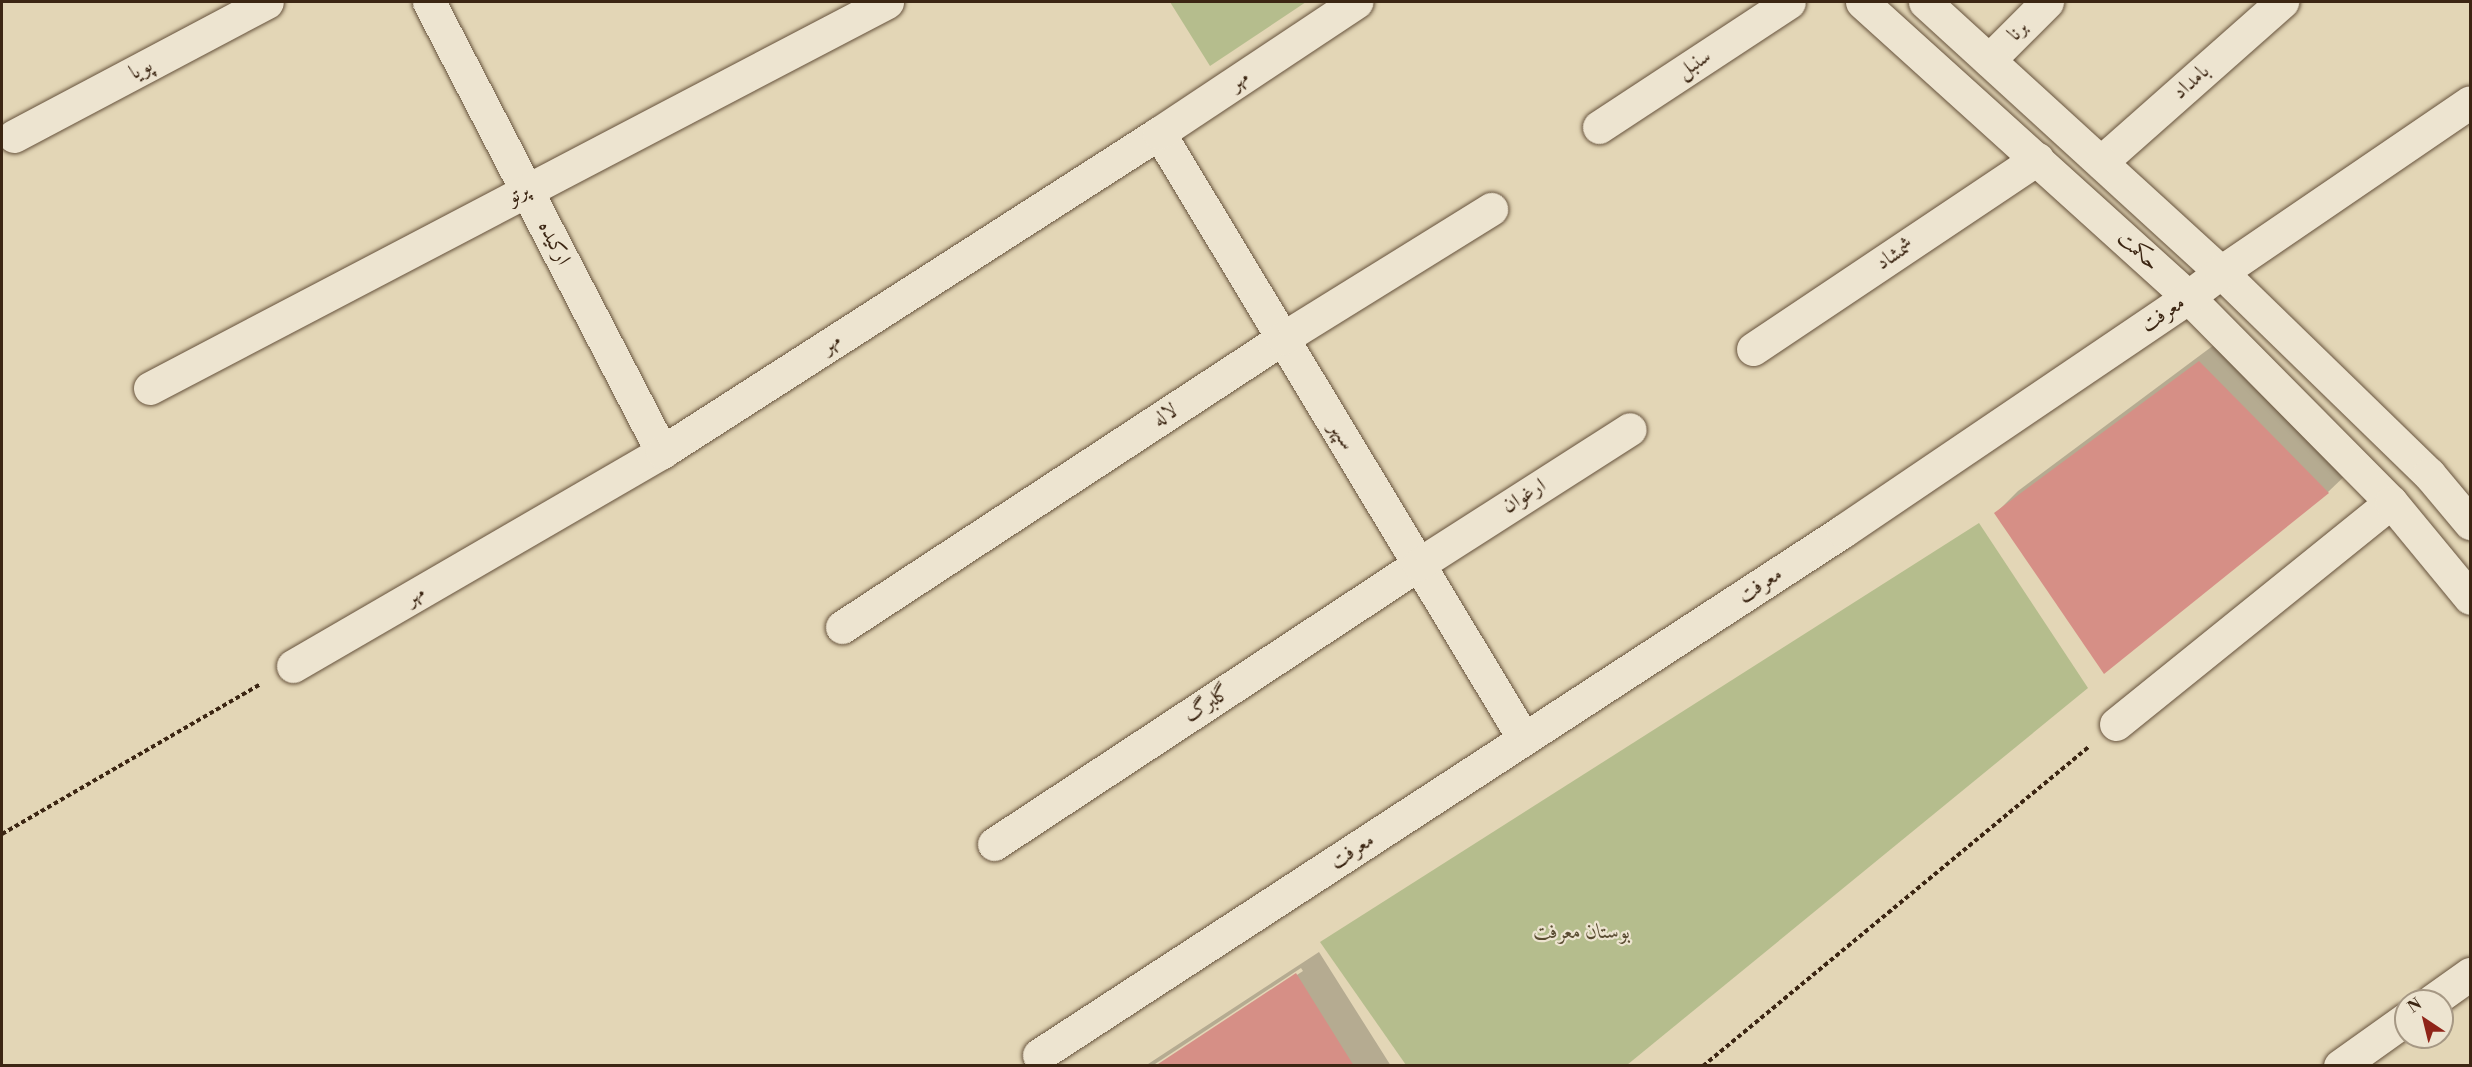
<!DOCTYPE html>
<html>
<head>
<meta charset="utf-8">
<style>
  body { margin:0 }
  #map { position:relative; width:2472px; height:1067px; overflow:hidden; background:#e3d6b6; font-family:"Libre Bodoni",Amiri,serif }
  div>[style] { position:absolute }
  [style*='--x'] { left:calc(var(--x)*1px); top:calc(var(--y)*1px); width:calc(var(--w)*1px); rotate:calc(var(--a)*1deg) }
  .green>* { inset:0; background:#b5bd8d }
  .shadow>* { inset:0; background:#0003 }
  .building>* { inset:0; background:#d68f86 }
  .path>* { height:4px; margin-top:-2px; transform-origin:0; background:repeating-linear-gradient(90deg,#3c2613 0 4.5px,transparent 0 7.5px) }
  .roads { filter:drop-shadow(0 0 2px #66523c) drop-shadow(0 0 2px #66523c) }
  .street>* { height:33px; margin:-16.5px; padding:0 16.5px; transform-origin:16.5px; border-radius:16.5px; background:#ede4d0 }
  .secondary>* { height:33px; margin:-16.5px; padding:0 16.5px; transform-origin:16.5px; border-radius:16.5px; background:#ede4d0 }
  span { translate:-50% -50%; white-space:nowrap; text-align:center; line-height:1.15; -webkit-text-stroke:4.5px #ede4d0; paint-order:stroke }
  .street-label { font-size:21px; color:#3c2613 }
  .park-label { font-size:21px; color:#5a4c32; font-style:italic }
  .frame { position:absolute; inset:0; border:3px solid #3c2613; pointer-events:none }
  .north { position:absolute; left:2394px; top:989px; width:60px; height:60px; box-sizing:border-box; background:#ede4d0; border:2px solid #a69884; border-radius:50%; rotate:325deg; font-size:16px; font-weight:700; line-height:24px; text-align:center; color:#3c2613 }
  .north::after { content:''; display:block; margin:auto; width:21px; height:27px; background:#8f2418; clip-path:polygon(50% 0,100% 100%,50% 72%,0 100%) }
</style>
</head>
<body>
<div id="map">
  <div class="green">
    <div style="clip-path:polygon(1170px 2px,1306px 2px,1210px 66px)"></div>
    <div style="clip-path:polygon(1979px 523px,2088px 688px,1627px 1065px,1406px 1065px,1320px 942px)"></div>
  </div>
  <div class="shadow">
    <div style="clip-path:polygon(2222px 339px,2351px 470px,2328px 492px,1996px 513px,2018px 491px)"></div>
    <div style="clip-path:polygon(1319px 952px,1391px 1066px,1158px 1066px,1303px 971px,1301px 968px,1152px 1066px,1145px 1066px)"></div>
  </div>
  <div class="building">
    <div style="clip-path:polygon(2199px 361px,2329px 493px,2104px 674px,1994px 513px)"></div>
    <div style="clip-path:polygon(1296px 973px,1354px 1066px,1155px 1066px)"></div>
  </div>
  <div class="path">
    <div style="--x:2;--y:834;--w:299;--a:-30.1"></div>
    <div style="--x:1703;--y:1066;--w:500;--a:-39.6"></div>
  </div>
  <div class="roads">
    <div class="street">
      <div style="--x:429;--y:2;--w:507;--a:62.63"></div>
      <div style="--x:1989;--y:60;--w:82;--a:-45"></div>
      <div style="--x:1599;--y:127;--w:227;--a:-33.3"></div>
      <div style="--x:1159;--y:133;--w:707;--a:58.94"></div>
      <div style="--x:14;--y:136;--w:286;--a:-27.9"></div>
      <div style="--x:2101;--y:162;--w:242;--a:-41.5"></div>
      <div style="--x:1753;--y:349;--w:342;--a:-33.8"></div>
      <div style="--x:150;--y:388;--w:832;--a:-27.64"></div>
      <div style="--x:842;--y:627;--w:527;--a:-33.24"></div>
      <div style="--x:1283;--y:338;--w:245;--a:-31.8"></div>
      <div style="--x:293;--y:666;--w:427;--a:-30.1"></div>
      <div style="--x:662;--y:452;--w:591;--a:-32.69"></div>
      <div style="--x:1159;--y:133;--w:237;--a:-33.6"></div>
      <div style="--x:2116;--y:724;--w:353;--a:-38.9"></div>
      <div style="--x:994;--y:844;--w:509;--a:-33.38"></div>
      <div style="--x:1419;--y:564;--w:250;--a:-32.6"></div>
    </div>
    <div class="secondary">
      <div style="--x:1862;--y:2;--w:440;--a:42.1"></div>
      <div style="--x:2188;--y:297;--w:289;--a:45.3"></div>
      <div style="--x:2391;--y:502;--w:124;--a:50.5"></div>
      <div style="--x:1925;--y:2;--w:401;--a:42.4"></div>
      <div style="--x:2221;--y:272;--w:290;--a:44.2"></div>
      <div style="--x:2429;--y:474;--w:64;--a:50.1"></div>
      <div style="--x:2432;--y:1001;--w:47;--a:-35.4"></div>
      <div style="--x:1039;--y:1055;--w:960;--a:-33.09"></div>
      <div style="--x:1843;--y:531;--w:417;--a:-34.1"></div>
      <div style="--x:2188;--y:297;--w:41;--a:-37.1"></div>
      <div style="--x:2221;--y:272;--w:301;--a:-34.3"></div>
      <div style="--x:2340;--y:1066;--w:81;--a:-35.5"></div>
    </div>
  </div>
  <div class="street-label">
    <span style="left:2018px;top:31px;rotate:-45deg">برنا</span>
    <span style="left:1694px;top:64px;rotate:-33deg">سنبل</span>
    <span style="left:141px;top:69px;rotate:-28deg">پویا</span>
    <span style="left:1239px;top:80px;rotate:-34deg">مهر</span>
    <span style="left:2191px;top:82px;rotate:-42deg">بامداد</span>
    <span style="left:518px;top:194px;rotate:-28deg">پرتو</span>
    <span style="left:554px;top:243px;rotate:63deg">ارکیده</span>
    <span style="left:2138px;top:251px;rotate:42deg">حکمت</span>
    <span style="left:1895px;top:254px;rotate:-34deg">شمشاد</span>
    <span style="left:2163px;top:314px;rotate:-34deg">معرفت</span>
    <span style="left:831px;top:343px;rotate:-33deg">مهر</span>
    <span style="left:1165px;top:415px;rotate:-33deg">لاله</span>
    <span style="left:1342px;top:436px;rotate:59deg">سپهر</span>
    <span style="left:1524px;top:496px;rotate:-32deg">ارغوان</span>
    <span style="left:1760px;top:585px;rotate:-33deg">معرفت</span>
    <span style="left:415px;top:595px;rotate:-30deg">مهر</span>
    <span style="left:1207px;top:704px;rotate:-33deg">گلبرگ</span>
    <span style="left:1352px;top:851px;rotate:-33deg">معرفت</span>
  </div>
  <div class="park-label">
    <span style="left:1582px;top:932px">بوستان معرفت</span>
  </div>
  <div class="frame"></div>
  <div class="north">N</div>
</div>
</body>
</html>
